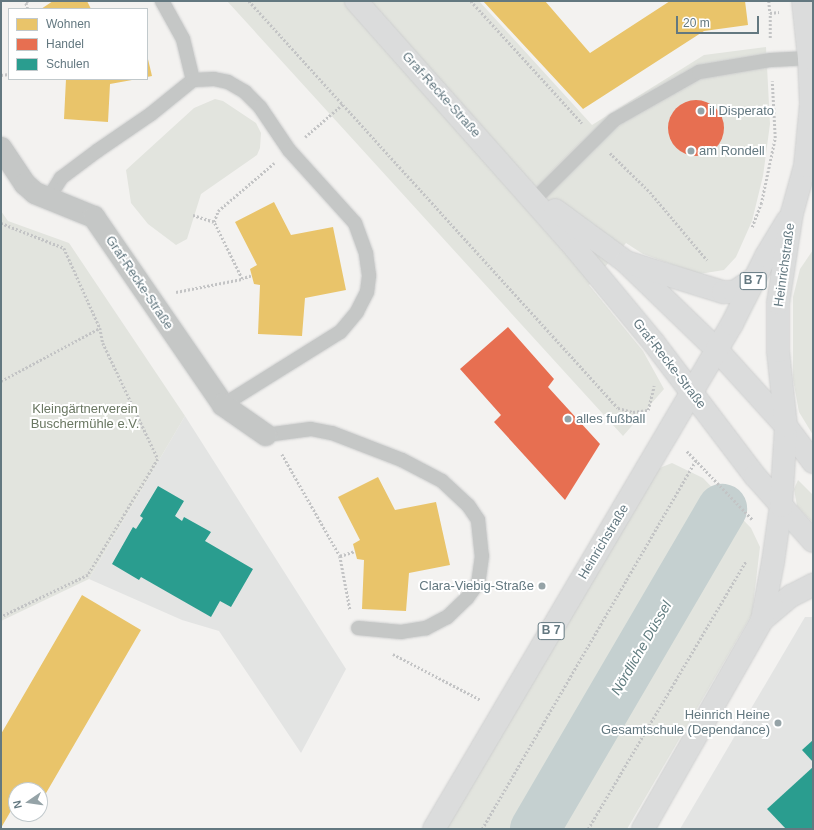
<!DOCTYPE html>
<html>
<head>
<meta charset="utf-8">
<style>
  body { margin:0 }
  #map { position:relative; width:814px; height:830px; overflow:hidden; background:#f3f2f0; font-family:Arial,sans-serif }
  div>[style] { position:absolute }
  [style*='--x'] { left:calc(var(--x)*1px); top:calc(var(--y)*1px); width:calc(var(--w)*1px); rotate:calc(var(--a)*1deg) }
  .built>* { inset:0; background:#e3e4e3 }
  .green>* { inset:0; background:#e2e4de }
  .homes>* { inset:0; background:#e9c46a }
  .shops>* { inset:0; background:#e76f51 }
  .round { border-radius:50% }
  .schools>* { inset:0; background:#2a9d8f }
  .river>* { height:50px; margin:-25px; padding:0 25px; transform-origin:25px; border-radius:25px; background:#c5d0d0 }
  .path>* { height:2.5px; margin-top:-1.25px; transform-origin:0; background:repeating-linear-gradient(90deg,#c3c4c5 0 2px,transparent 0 4px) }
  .roads { filter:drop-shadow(0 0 1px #cecfcf) drop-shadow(0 0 1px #cecfcf) }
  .lane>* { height:14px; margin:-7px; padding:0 7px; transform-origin:7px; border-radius:7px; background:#c5c7c6 }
  .street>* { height:22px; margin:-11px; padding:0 11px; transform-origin:11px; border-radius:11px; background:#c5c7c6 }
  .secondary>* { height:22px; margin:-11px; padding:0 11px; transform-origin:11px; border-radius:11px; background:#dbdcdc }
  .primary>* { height:22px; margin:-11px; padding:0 11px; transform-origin:11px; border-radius:11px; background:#dbdcdc }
  .dots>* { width:11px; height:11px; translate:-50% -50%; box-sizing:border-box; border:2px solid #fff; border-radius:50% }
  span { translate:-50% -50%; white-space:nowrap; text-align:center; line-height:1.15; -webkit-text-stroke:4px #fff; paint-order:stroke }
  .shield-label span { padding:1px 3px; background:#fff; border:1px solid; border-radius:3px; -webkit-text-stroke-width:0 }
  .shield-label { font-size:12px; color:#637880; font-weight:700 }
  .street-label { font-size:13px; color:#637880 }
  .poi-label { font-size:13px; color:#637880 }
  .left { translate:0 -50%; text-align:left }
  .right { translate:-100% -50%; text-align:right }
  .park-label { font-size:13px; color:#6a7762 }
  .water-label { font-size:14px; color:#5f7b7e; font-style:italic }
  .frame { position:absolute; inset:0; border:2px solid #637880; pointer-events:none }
  .legend { position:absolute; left:8px; top:8px; width:140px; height:72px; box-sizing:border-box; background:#fff; border:1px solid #c1c9cc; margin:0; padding:5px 7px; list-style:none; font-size:12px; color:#637880 }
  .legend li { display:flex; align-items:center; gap:8px; height:20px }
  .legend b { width:20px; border:1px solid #c1c9cc }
  .north { position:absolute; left:8px; top:782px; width:40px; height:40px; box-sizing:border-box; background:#fff; border:1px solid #c1c9cc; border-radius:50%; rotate:257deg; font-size:11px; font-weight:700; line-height:16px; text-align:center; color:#637880 }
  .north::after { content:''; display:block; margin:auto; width:14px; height:18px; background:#95a3a7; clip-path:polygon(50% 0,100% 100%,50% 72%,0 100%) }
  .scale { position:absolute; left:676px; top:16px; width:83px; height:18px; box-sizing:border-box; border:2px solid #637880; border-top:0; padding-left:5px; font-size:12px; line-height:14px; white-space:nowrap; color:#637880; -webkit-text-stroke:3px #fff; paint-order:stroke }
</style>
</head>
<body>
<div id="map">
  <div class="built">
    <div style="clip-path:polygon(185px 416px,346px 669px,301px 753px,219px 631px,182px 620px,89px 579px)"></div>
    <div style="clip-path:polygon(805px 617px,813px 617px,813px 829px,680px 829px)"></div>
  </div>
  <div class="green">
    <div style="clip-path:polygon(227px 1px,479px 1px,592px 125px,704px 55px,766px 47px,770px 124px,763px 176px,752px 221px,736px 257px,724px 270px,699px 274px,643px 254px,626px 243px,589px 285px,643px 351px,664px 389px,623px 436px)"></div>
    <div style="clip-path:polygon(215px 99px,223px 101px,256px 123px,261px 133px,260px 148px,257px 155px,201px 194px,187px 239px,176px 245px,148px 224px,131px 203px,126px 170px,194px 108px)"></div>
    <div style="clip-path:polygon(1px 211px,8px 221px,69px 243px,185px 416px,89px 579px,1px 621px)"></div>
    <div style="clip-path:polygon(813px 250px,813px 435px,799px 412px,793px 379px,793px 297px,800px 269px)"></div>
    <div style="clip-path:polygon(672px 463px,703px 478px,751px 528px,760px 547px,752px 614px,627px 829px,442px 829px,652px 471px)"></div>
    <div style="clip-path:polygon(798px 480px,813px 495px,813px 523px,797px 506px,794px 489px)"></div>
  </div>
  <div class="homes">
    <div style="clip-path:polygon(53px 1px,87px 1px,91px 9px,41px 9px)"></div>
    <div style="clip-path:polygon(483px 1px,545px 1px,590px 53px,670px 1px,745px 1px,748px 25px,704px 31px,583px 109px)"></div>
    <div style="clip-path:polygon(147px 55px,152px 76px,147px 77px)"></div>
    <div style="clip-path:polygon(66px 79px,132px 79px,132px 80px,110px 84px,108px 122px,64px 119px)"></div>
    <div style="clip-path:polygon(274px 202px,291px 235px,333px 227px,346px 290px,305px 298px,302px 336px,258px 334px,260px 285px,254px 284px,250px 269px,257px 265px,235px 222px)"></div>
    <div style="clip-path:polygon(378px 477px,395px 510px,436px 502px,450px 565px,409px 573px,406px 611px,362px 609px,364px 560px,357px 559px,353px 544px,360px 540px,338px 497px)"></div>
    <div style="clip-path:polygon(82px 595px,141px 630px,42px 800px,40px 790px,16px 790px,16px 802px,1px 828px,1px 734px)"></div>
  </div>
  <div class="shops">
    <div class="round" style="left:668px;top:100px;width:56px;height:56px"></div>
    <div style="clip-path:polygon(508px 327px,554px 379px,548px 387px,600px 444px,565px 500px,494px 422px,501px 415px,460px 369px)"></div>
  </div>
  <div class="schools">
    <div style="clip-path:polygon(158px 486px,184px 501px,175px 516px,182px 521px,184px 517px,211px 532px,205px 541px,253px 569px,231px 607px,220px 601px,211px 617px,141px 577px,139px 580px,112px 564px,133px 527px,136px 529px,143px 518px,140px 516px)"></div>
    <div style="clip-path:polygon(813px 740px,813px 762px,802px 750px)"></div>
    <div style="clip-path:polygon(813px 767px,813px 829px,786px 829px,767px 809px)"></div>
  </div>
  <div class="river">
    <div style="--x:535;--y:829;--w:371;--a:-59.7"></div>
  </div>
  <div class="path">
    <div style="--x:28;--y:1;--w:3;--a:135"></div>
    <div style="--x:26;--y:3;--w:6;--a:72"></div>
    <div style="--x:249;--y:1;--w:549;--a:47.8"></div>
    <div style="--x:618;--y:408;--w:16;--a:15"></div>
    <div style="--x:633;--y:412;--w:15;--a:-8"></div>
    <div style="--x:471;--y:1;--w:165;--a:47.7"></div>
    <div style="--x:769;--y:1;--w:12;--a:85"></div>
    <div style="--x:770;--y:38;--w:25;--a:-90"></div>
    <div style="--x:770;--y:13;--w:9;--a:-6"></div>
    <div style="--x:1;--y:75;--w:8;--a:-7"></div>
    <div style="--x:305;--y:137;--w:50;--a:-41"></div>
    <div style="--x:610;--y:153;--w:56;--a:44.3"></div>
    <div style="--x:650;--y:192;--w:89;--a:50"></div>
    <div style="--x:193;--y:215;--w:22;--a:18"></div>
    <div style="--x:1;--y:223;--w:68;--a:21.6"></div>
    <div style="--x:64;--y:248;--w:88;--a:65.8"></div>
    <div style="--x:100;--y:328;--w:15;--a:79"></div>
    <div style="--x:103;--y:343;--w:128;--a:64.6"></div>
    <div style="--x:158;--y:459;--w:135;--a:121.1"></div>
    <div style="--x:88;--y:575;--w:97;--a:154.2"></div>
    <div style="--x:752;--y:227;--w:25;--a:-69"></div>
    <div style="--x:761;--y:204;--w:67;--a:-78"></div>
    <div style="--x:775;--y:138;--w:57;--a:-93"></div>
    <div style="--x:251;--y:276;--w:9;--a:162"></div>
    <div style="--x:242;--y:279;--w:64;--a:-116.2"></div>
    <div style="--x:214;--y:222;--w:12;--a:-70"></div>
    <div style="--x:218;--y:211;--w:74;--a:-40.6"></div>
    <div style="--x:176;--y:292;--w:67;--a:-11.1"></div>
    <div style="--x:1;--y:381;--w:112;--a:-28.2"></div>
    <div style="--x:648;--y:410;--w:25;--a:-76"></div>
    <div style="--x:687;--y:451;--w:95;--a:46.3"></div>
    <div style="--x:282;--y:454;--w:117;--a:60.4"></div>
    <div style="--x:340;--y:556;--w:54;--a:79.3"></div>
    <div style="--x:340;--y:556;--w:16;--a:-18"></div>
    <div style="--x:393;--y:654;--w:99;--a:27.6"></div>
    <div style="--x:482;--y:829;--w:427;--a:-59.9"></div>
    <div style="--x:588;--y:829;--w:311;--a:-59.5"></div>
  </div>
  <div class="roads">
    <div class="lane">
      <div style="--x:162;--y:1;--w:43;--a:61.1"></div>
      <div style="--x:183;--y:39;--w:42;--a:76.3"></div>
      <div style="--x:537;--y:197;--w:109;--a:-45"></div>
      <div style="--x:614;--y:120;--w:98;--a:-29.5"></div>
      <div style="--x:699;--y:72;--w:73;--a:-9.5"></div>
      <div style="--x:771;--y:60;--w:38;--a:-3"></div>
      <div style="--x:48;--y:199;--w:25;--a:-58"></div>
      <div style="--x:61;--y:178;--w:45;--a:-36.9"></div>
      <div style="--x:97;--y:151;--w:65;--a:-34.4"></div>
      <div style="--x:151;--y:114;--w:54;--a:-39"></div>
      <div style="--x:193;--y:80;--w:21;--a:-3"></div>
      <div style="--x:214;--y:79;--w:14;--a:12"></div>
      <div style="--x:228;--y:82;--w:20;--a:30"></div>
      <div style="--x:245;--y:92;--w:21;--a:45"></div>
      <div style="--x:260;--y:107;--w:52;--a:56"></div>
      <div style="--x:289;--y:150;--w:98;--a:47.9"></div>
      <div style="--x:355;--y:223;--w:33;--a:70"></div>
      <div style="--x:366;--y:254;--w:22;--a:82"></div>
      <div style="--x:369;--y:276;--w:16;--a:97"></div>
      <div style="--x:367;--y:292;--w:22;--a:117"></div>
      <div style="--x:357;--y:312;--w:26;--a:130"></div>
      <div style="--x:340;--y:332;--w:138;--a:148"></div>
      <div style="--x:266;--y:435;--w:45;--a:-7.6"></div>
      <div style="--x:311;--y:429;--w:21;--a:11"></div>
      <div style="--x:332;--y:433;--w:75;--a:21.1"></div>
      <div style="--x:402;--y:460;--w:45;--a:27.7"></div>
      <div style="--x:442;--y:481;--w:35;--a:43"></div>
      <div style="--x:468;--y:505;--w:18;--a:56"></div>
      <div style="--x:478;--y:520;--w:36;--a:84"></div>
      <div style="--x:482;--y:556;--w:27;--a:98"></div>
      <div style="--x:478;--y:583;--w:19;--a:126"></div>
      <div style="--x:467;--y:598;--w:28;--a:136"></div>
      <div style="--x:447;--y:617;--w:24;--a:152"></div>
      <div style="--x:426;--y:628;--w:25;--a:171"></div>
      <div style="--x:401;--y:632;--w:43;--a:-174.7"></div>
    </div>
    <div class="street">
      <div style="--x:1;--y:148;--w:43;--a:56.3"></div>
      <div style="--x:25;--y:184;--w:13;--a:42"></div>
      <div style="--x:35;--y:193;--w:64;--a:22.1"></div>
      <div style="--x:94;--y:217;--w:228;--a:55.5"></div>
      <div style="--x:223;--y:405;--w:52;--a:34.9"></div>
    </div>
    <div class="secondary">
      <div style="--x:356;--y:1;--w:332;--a:48.4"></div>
      <div style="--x:576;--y:249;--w:122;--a:50.3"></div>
      <div style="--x:654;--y:343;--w:167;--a:52.8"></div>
      <div style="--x:755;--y:476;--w:87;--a:48.3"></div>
      <div style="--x:555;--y:210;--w:88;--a:36.2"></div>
      <div style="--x:626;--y:262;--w:127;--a:44"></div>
      <div style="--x:717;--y:350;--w:103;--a:47.8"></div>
      <div style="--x:786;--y:426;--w:45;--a:53.1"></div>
    </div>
    <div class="primary">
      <div style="--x:626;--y:262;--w:102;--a:17.2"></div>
      <div style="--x:723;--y:292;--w:11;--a:0"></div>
      <div style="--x:734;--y:292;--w:25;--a:-34"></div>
      <div style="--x:762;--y:620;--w:38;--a:-40"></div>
      <div style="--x:791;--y:596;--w:25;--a:-27"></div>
      <div style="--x:434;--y:829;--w:586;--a:-59.46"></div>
      <div style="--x:732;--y:324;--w:76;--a:-63.4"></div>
      <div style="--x:766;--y:256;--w:41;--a:-59"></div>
      <div style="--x:643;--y:829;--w:241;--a:-60.3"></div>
      <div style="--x:762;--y:620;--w:59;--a:-79.3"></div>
      <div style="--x:773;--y:562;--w:57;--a:-81.9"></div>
      <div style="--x:781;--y:506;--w:80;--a:-86.4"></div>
      <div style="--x:786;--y:426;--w:75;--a:-96.1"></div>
      <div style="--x:778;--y:351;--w:48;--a:-90"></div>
      <div style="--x:778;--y:303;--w:91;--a:-81.2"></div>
      <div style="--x:792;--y:213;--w:49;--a:-74.5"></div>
      <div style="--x:805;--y:166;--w:62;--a:-84.5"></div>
      <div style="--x:811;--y:104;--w:46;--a:-92.5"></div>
      <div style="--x:809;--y:58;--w:57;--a:-96"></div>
    </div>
  </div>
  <div class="dots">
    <div style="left:701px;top:111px;background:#95a3a7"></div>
    <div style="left:691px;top:151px;background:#95a3a7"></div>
    <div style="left:568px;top:419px;background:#95a3a7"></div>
    <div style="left:542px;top:586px;background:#95a3a7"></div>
    <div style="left:778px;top:723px;background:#95a3a7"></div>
  </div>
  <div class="shield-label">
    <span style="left:753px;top:281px">B 7</span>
    <span style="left:551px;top:631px">B 7</span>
  </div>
  <div class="street-label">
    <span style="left:441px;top:95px;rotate:48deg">Graf-Recke-Straße</span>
    <span style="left:785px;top:265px;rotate:-82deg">Heinrichstraße</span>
    <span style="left:139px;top:283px;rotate:56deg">Graf-Recke-Straße</span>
    <span style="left:669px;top:364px;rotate:52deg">Graf-Recke-Straße</span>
    <span style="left:604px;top:542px;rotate:-59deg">Heinrichstraße</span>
  </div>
  <div class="poi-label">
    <span class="left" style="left:709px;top:111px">il Disperato</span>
    <span class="left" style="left:699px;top:151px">am Rondell</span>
    <span class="left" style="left:576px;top:419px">alles fußball</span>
    <span class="right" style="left:534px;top:586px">Clara-Viebig-Straße</span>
    <span class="right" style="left:770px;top:723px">Heinrich Heine<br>Gesamtschule (Dependance)</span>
  </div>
  <div class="park-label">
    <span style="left:85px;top:417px">Kleingärtnerverein<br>Buschermühle e.V.</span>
  </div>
  <div class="water-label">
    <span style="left:641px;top:648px;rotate:-60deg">Nördliche Düssel</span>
  </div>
  <div class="frame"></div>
  <ul class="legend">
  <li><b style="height:11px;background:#e9c46a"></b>Wohnen</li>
  <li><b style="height:11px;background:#e76f51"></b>Handel</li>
  <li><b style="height:11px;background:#2a9d8f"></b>Schulen</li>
  </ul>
  <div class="north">N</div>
  <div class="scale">20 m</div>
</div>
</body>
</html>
